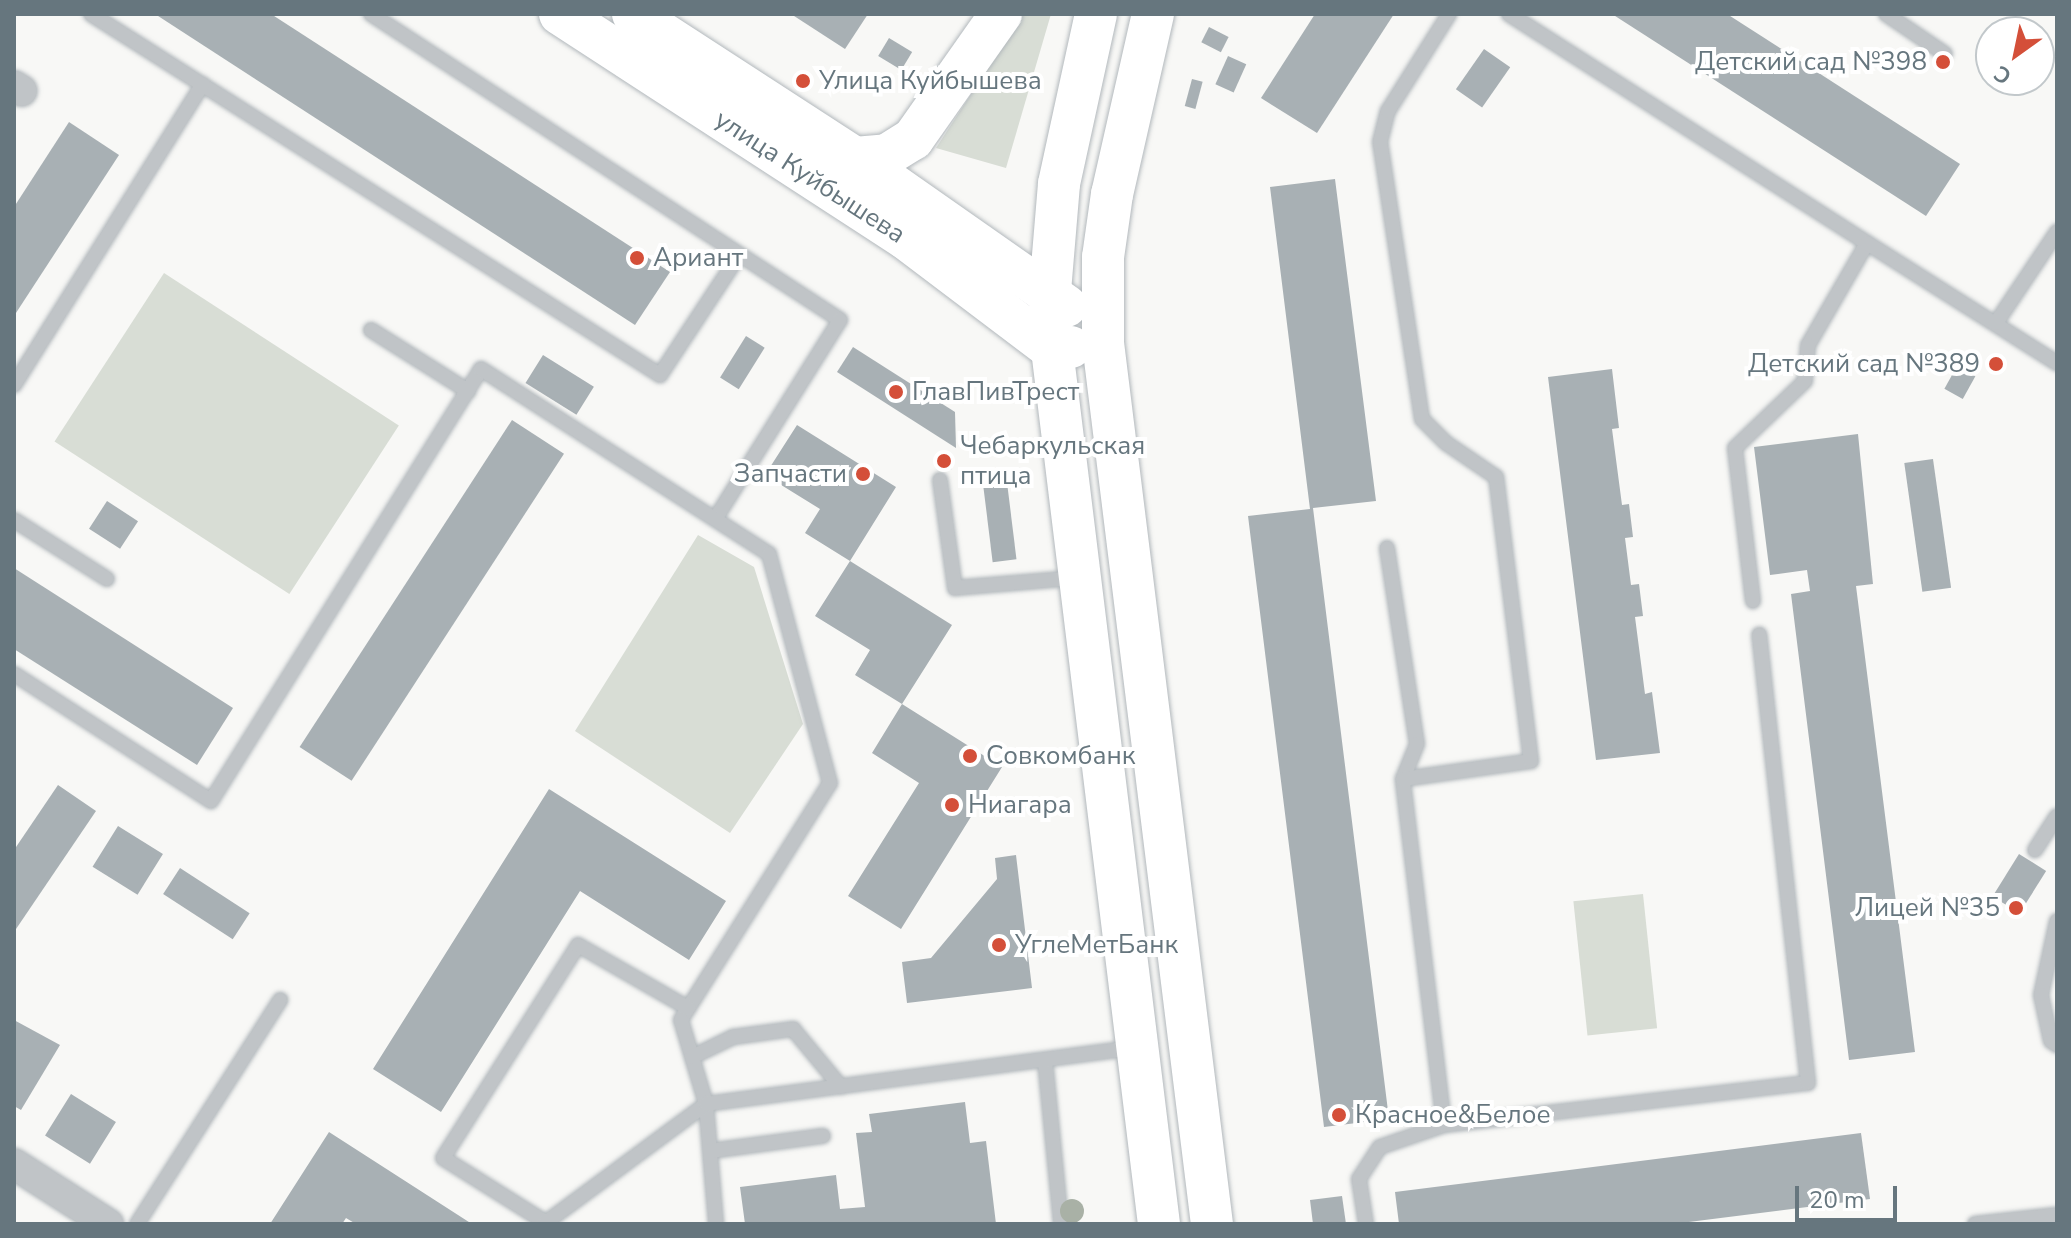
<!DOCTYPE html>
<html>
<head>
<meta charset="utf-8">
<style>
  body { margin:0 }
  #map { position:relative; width:2071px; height:1238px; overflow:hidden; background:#f8f8f6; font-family:"Nunito Sans",sans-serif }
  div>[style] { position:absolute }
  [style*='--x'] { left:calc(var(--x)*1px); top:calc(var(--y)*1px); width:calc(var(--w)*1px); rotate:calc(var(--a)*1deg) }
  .green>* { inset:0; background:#d8ddd5; transform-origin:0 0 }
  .building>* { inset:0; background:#a8b0b4; transform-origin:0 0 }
  .roads { filter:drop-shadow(0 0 2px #b2b8bc) drop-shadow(0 0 2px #b2b8bc) }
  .service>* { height:14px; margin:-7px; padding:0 7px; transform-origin:7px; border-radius:7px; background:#c0c4c7 }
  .minor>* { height:30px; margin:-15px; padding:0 15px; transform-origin:15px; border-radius:15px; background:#c0c4c7 }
  .secondary>* { height:42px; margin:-21px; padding:0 21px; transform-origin:21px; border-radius:21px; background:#fff }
  .trees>* { width:24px; height:24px; margin:-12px; border-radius:50%; background:#a9b1a6 }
  .dots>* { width:22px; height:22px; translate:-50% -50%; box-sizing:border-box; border:4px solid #fff; border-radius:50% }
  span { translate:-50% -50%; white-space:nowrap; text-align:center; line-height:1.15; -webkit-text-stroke:8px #fff; paint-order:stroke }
  .poi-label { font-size:26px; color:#66767e }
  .right { translate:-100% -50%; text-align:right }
  .left { translate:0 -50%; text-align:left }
  .street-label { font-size:26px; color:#66767e }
  .frame { position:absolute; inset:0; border:16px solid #66767e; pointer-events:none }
  .north { position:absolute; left:1975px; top:16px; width:80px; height:80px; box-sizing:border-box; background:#fff; border:2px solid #c2c8cb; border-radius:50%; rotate:213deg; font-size:22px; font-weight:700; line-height:32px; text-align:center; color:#66767e }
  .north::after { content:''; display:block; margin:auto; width:28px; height:36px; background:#d44f39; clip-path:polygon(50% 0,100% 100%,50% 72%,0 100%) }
  .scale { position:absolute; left:1795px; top:1186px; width:102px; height:36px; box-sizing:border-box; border:4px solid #66767e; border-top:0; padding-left:10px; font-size:24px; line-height:28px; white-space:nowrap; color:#66767e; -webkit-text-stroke:6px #fff; paint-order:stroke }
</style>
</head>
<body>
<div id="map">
  <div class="green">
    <div style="clip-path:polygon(1023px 14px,1051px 14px,1006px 168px,936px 148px)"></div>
    <div style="left:164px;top:273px;width:280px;height:201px;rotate:33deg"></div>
    <div style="clip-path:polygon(698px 535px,754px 567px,803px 724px,730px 833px,575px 731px)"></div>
    <div style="left:1643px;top:894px;width:135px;height:70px;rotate:84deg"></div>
  </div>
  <div class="building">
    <div style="clip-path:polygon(155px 14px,271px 14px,670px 272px,635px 325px)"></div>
    <div style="clip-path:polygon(791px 14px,868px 14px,845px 49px)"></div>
    <div style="clip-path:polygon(1315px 14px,1394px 14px,1317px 133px,1261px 98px)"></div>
    <div style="clip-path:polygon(1612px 14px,1727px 14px,1960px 164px,1926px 216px)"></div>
    <div style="left:1209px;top:27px;width:22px;height:17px;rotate:27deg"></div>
    <div style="left:889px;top:38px;width:27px;height:21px;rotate:31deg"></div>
    <div style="left:1484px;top:49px;width:32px;height:49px;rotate:35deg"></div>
    <div style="left:1228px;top:56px;width:20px;height:31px;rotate:24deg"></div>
    <div style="left:1192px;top:79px;width:11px;height:28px;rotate:15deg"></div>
    <div style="clip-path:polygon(69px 122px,119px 155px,14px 316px,14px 207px)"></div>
    <div style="clip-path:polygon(1335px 179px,1376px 501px,1313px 508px,1389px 1119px,1324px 1127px,1248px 516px,1310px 509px,1270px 187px)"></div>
    <div style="left:746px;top:336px;width:22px;height:49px;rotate:32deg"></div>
    <div style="clip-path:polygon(853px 347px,955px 412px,956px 448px,837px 372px)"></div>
    <div style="left:543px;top:355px;width:60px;height:33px;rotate:32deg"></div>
    <div style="left:1957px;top:366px;width:21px;height:26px;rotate:29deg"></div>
    <div style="clip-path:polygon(1612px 369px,1619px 428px,1612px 429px,1622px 505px,1629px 504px,1633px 537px,1625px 538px,1631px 585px,1639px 584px,1643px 616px,1635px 617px,1645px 694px,1652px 692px,1660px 753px,1596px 760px,1548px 377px)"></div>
    <div style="left:512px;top:420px;width:62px;height:390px;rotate:33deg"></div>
    <div style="clip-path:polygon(797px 425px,896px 487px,850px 561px,952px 625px,902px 704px,855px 675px,870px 650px,815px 616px,850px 561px,805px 533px,820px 509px,765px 475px)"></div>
    <div style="clip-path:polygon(1858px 434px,1873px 584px,1856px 586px,1915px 1052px,1849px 1060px,1791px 594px,1810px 591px,1807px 570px,1770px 575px,1754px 447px)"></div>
    <div style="left:946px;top:451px;width:19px;height:9px;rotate:72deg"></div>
    <div style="left:1933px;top:459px;width:130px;height:29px;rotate:82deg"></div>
    <div style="left:1006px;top:474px;width:86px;height:24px;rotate:83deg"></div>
    <div style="left:107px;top:501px;width:37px;height:33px;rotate:33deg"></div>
    <div style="clip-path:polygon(14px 568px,233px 708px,197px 765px,14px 649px)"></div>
    <div style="clip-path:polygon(902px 704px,1002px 767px,901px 929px,848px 896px,919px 783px,872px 753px)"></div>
    <div style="clip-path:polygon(58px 785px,96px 811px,14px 932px,14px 850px)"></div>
    <div style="clip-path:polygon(549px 789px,726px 901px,689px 960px,580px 891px,441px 1112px,373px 1069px)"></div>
    <div style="left:118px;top:826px;width:53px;height:48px;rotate:32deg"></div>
    <div style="left:2019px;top:854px;width:32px;height:50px;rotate:32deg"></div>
    <div style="clip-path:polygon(1016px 855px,1032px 988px,907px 1003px,902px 962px,931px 958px,997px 879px,995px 858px)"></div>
    <div style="left:180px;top:868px;width:83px;height:31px;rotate:33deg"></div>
    <div style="clip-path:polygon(14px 1020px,60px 1045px,21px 1110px,14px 1106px)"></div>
    <div style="left:71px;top:1094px;width:53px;height:49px;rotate:32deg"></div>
    <div style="clip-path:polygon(965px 1102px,970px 1143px,986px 1141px,996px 1224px,745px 1224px,740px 1187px,836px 1175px,840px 1209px,865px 1207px,856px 1133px,872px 1132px,869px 1114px)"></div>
    <div style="clip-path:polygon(329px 1132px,472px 1224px,356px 1224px,346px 1218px,342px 1224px,270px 1224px)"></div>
    <div style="clip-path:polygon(1861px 1133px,1870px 1199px,1673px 1224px,1399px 1224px,1395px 1192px)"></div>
    <div style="clip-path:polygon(1342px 1196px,1346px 1224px,1313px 1224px,1310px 1200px)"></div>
  </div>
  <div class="roads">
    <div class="service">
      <div style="--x:91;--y:14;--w:674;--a:32.39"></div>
      <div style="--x:660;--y:375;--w:144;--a:-56.6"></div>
      <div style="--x:371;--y:14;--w:560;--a:33.12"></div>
      <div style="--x:840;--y:320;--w:235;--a:122.1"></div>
      <div style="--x:1509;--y:14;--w:425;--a:32.6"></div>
      <div style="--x:1867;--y:243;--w:118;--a:120"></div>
      <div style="--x:1808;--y:345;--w:36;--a:95"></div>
      <div style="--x:1805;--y:381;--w:97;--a:136.3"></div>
      <div style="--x:1735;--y:448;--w:154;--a:83.3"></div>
      <div style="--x:1886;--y:14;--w:71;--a:34.1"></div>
      <div style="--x:1867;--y:243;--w:225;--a:32.3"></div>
      <div style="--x:1996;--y:323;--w:110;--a:-56.2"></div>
      <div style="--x:371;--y:330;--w:115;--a:32.2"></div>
      <div style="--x:14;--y:385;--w:355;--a:-57.9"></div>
      <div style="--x:940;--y:480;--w:109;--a:82.1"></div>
      <div style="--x:955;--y:588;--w:120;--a:-4.8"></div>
      <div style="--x:14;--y:520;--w:110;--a:32.4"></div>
      <div style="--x:1387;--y:548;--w:198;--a:81.3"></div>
      <div style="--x:1417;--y:744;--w:38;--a:112"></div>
      <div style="--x:14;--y:674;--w:234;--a:32.8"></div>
      <div style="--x:211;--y:801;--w:509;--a:-57.99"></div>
      <div style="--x:481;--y:369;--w:342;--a:32.7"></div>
      <div style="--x:769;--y:554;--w:237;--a:75.1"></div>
      <div style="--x:830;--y:783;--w:280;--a:122.2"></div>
      <div style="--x:681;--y:1020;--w:88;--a:73.4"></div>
      <div style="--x:706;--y:1104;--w:120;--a:85.2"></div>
      <div style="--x:2035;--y:850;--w:40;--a:-57.1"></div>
      <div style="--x:2057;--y:921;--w:76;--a:102.2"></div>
      <div style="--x:2041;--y:995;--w:47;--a:77.7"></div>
      <div style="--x:2051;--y:1041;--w:7;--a:34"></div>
      <div style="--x:692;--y:1057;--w:46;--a:-26"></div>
      <div style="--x:733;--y:1037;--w:61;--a:-7.6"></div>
      <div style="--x:793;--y:1029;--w:75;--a:50.4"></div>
      <div style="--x:1045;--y:1060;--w:165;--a:84.4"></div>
      <div style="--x:1444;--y:1125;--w:348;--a:-96.8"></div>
      <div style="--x:1403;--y:779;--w:129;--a:-8"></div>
      <div style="--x:1531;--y:761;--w:286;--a:-97"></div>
      <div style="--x:1496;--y:477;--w:60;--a:-145.8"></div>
      <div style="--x:1446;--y:443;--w:34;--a:-135"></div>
      <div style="--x:1422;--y:419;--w:280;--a:-98.6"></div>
      <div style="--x:1380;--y:142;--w:32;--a:-76"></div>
      <div style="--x:1388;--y:111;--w:115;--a:-57.8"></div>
      <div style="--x:710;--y:1151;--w:114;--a:-7.6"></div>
      <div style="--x:545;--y:1222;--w:120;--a:-147.9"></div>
      <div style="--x:443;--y:1158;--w:252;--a:-57.6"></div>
      <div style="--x:578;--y:945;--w:127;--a:29.8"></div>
      <div style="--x:137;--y:1224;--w:266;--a:-57.4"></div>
      <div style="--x:544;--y:1224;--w:202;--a:-36.5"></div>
      <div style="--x:706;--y:1104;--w:430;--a:-7.5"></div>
      <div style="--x:1366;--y:1224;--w:46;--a:-98.8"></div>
      <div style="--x:1359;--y:1179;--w:38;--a:-57"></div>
      <div style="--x:1380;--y:1147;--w:68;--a:-19"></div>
      <div style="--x:1444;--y:1125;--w:366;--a:-6.6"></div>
      <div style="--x:1808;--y:1083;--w:451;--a:-96.2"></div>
      <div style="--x:1975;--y:1224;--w:82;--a:-6.3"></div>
    </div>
    <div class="minor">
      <div style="--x:14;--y:86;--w:9;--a:32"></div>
      <div style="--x:14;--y:1164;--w:112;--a:32.6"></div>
    </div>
    <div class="secondary">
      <div style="--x:560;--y:14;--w:411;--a:33"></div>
      <div style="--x:905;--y:238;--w:184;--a:37.1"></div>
      <div style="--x:1052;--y:349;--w:19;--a:-6"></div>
      <div style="--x:633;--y:14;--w:265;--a:33"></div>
      <div style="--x:855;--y:158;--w:258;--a:35"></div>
      <div style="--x:1096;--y:14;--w:174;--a:102.3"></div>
      <div style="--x:1059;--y:184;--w:108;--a:94.8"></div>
      <div style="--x:1050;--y:292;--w:57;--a:88"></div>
      <div style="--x:1052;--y:349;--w:882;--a:83.03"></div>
      <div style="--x:1153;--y:14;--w:185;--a:102.8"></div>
      <div style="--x:1112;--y:194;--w:64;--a:98.1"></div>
      <div style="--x:1103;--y:257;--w:86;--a:90"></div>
      <div style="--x:1103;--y:343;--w:888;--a:82.95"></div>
      <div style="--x:855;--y:158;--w:32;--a:-5"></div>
      <div style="--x:887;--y:155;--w:31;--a:-32"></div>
      <div style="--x:913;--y:139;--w:153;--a:-54.9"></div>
    </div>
  </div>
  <div class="trees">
    <div style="left:1072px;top:1211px"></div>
  </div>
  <div class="dots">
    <div style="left:1943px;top:62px;background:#d44f39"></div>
    <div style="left:803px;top:81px;background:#d44f39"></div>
    <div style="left:637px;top:258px;background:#d44f39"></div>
    <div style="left:1996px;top:364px;background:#d44f39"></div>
    <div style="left:896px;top:392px;background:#d44f39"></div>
    <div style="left:944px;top:461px;background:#d44f39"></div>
    <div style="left:863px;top:474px;background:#d44f39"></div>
    <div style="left:970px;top:756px;background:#d44f39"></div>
    <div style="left:952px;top:805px;background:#d44f39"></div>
    <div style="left:2016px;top:908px;background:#d44f39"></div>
    <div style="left:999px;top:945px;background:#d44f39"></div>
    <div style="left:1339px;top:1115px;background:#d44f39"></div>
  </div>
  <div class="poi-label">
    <span class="right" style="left:1927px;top:62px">Детский сад №398</span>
    <span class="left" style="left:819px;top:81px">Улица Куйбышева</span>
    <span class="left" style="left:653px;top:258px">Ариант</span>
    <span class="right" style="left:1980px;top:364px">Детский сад №389</span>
    <span class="left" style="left:912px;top:392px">ГлавПивТрест</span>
    <span class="left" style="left:960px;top:461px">Чебаркульская<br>птица</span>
    <span class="right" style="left:847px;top:474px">Запчасти</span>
    <span class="left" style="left:986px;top:756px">Совкомбанк</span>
    <span class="left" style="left:968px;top:805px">Ниагара</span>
    <span class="right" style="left:2000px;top:908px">Лицей №35</span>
    <span class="left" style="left:1015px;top:945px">УглеМетБанк</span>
    <span class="left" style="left:1355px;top:1115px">Красное&amp;Белое</span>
  </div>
  <div class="street-label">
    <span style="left:810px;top:177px;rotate:33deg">улица Куйбышева</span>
  </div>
  <div class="frame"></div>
  <div class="north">С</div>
  <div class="scale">20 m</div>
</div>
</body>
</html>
